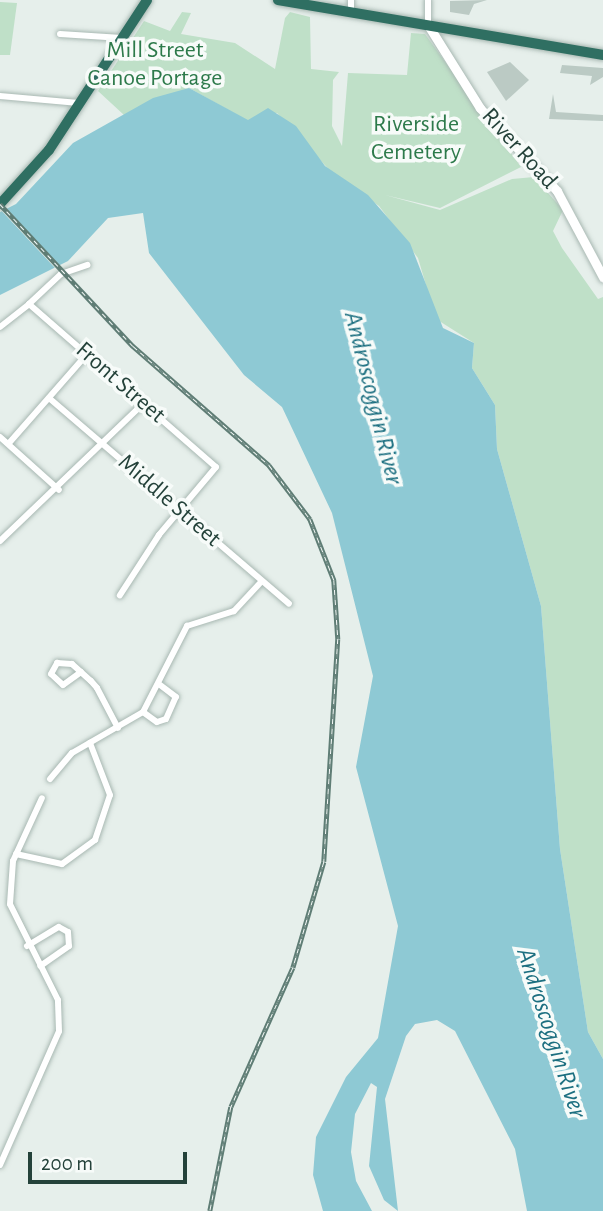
<!DOCTYPE html>
<html>
<head>
<meta charset="utf-8">
<style>
  body { margin:0 }
  #map { position:relative; width:603px; height:1211px; overflow:hidden; background:#e6efeb; font-family:"Alegreya Sans",sans-serif }
  div>[style] { position:absolute }
  [style*='--x'] { left:calc(var(--x)*1px); top:calc(var(--y)*1px); width:calc(var(--w)*1px); rotate:calc(var(--a)*1deg) }
  .green>* { inset:0; background:#bfe0c8 }
  .water>* { inset:0; background:#8ec9d4 }
  .pier>* { inset:0; background:#e6efeb; transform-origin:0 0 }
  .building>* { inset:0; background:#bbcac4 }
  .roads { filter:drop-shadow(0 0 2px #a8b8b2) drop-shadow(0 0 2px #a8b8b2) }
  .street>* { height:6px; margin:-3px; padding:0 3px; transform-origin:3px; border-radius:3px; background:#fff }
  .secondary>* { height:9px; margin:-4.5px; padding:0 4.5px; transform-origin:4.5px; border-radius:4.5px; background:#fff }
  .highway>* { height:10px; margin:-5px; padding:0 5px; transform-origin:5px; border-radius:5px; background:#2f6f62 }
  .rail>* { height:4.5px; margin-top:-2.25px; transform-origin:0; background:repeating-linear-gradient(90deg,#f7fbf9 0 5px,#5f7d75 0 10px); box-sizing:border-box; border-block:2px solid #5f7d75 }
  span { translate:-50% -50%; white-space:nowrap; text-align:center; line-height:1.15; -webkit-text-stroke:7px #f7fbf9; paint-order:stroke }
  .park-label { font-size:24px; color:#2d7a4b }
  .street-label { font-size:24px; color:#24423a }
  .water-label { font-size:26px; color:#1c6f80; font-style:italic }
  .scale { position:absolute; left:28px; top:1152px; width:159px; height:32px; box-sizing:border-box; border:4px solid #24423a; border-top:0; padding-left:9px; font-size:21px; line-height:24px; white-space:nowrap; color:#24423a; -webkit-text-stroke:5px #f7fbf9; paint-order:stroke }
</style>
</head>
<body>
<div id="map">
  <div class="green">
    <div style="clip-path:polygon(0 2px,17px 3px,10px 55px,0 55px)"></div>
    <div style="clip-path:polygon(182px 12px,191px 13px,181px 34px,235px 43px,275px 69px,285px 18px,290px 12px,310px 17px,311px 69px,339px 72px,333px 80px,332px 126px,342px 146px,348px 73px,407px 75px,411px 33px,425px 34px,521px 167px,440px 208px,385px 195px,440px 210px,512px 179px,534px 177px,563px 210px,553px 231px,562px 248px,598px 299px,603px 297px,603px 1059px,588px 1032px,560px 849px,541px 606px,497px 449px,495px 405px,472px 368px,474px 343px,436px 319px,418px 258px,379px 206px,333px 174px,277px 113px,248px 121px,189px 88px,124px 115px,98px 91px,144px 21px,170px 31px)"></div>
  </div>
  <div class="water">
    <div style="clip-path:polygon(189px 88px,248px 120px,268px 108px,296px 126px,325px 166px,368px 195px,410px 243px,443px 328px,474px 343px,472px 368px,495px 405px,497px 449px,541px 606px,560px 849px,588px 1032px,603px 1059px,603px 1211px,527px 1211px,515px 1149px,455px 1031px,437px 1020px,415px 1024px,406px 1036px,385px 1099px,398px 1211px,384px 1200px,369px 1166px,377px 1087px,371px 1083px,355px 1114px,351px 1152px,356px 1181px,372px 1211px,323px 1211px,313px 1175px,316px 1137px,346px 1077px,378px 1038px,398px 926px,356px 767px,373px 676px,332px 513px,282px 407px,244px 375px,149px 253px,143px 213px,108px 218px,68px 261px,0 295px,0 212px,16px 204px,73px 143px,153px 98px)"></div>
  </div>
  <div class="pier">
    <div style="left:4px;top:206px;width:85px;height:5px;rotate:47deg"></div>
  </div>
  <div class="building">
    <div style="clip-path:polygon(487px 0,474px 4px,469px 15px,450px 12px,450px 1px)"></div>
    <div style="clip-path:polygon(510px 62px,529px 80px,506px 101px,487px 72px)"></div>
    <div style="clip-path:polygon(562px 65px,603px 68px,603px 77px,590px 85px,592px 76px,560px 73px)"></div>
    <div style="clip-path:polygon(553px 94px,556px 112px,603px 115px,603px 121px,549px 119px)"></div>
  </div>
  <div class="roads">
    <div class="street">
      <div style="--x:428;--y:0;--w:25;--a:90"></div>
      <div style="--x:351;--y:12;--w:12;--a:-90"></div>
      <div style="--x:60;--y:34;--w:62;--a:3.7"></div>
      <div style="--x:0;--y:96;--w:79;--a:5.1"></div>
      <div style="--x:29;--y:304;--w:44;--a:-43.2"></div>
      <div style="--x:61;--y:274;--w:28;--a:-19"></div>
      <div style="--x:0;--y:327;--w:37;--a:-38"></div>
      <div style="--x:29;--y:304;--w:248;--a:41.1"></div>
      <div style="--x:216;--y:467;--w:89;--a:130"></div>
      <div style="--x:159;--y:535;--w:72;--a:123"></div>
      <div style="--x:49;--y:398;--w:316;--a:40.6"></div>
      <div style="--x:0;--y:437;--w:79;--a:41.9"></div>
      <div style="--x:10;--y:442;--w:117;--a:-48.8"></div>
      <div style="--x:0;--y:541;--w:198;--a:-43.8"></div>
      <div style="--x:81;--y:672;--w:22;--a:144"></div>
      <div style="--x:63;--y:685;--w:16;--a:-137"></div>
      <div style="--x:51;--y:674;--w:13;--a:-61"></div>
      <div style="--x:57;--y:663;--w:15;--a:4"></div>
      <div style="--x:72;--y:664;--w:25;--a:42"></div>
      <div style="--x:91;--y:681;--w:9;--a:49"></div>
      <div style="--x:97;--y:688;--w:45;--a:62.3"></div>
      <div style="--x:143;--y:712;--w:17;--a:36"></div>
      <div style="--x:157;--y:722;--w:9;--a:-18"></div>
      <div style="--x:166;--y:719;--w:24;--a:-66"></div>
      <div style="--x:176;--y:697;--w:20;--a:-143"></div>
      <div style="--x:50;--y:779;--w:34;--a:-50"></div>
      <div style="--x:72;--y:753;--w:82;--a:-30"></div>
      <div style="--x:143;--y:712;--w:97;--a:-62.9"></div>
      <div style="--x:187;--y:626;--w:49;--a:-17.7"></div>
      <div style="--x:234;--y:611;--w:40;--a:-47"></div>
      <div style="--x:16;--y:854;--w:47;--a:12.3"></div>
      <div style="--x:62;--y:864;--w:41;--a:-36"></div>
      <div style="--x:95;--y:840;--w:47;--a:-71.6"></div>
      <div style="--x:110;--y:795;--w:56;--a:-111"></div>
      <div style="--x:27;--y:946;--w:37;--a:-31"></div>
      <div style="--x:59;--y:927;--w:10;--a:29"></div>
      <div style="--x:68;--y:932;--w:14;--a:86"></div>
      <div style="--x:69;--y:946;--w:35;--a:145"></div>
      <div style="--x:0;--y:1165;--w:146;--a:-66.2"></div>
      <div style="--x:59;--y:1031;--w:31;--a:-92"></div>
      <div style="--x:58;--y:1000;--w:107;--a:-116.6"></div>
      <div style="--x:10;--y:904;--w:43;--a:-86"></div>
      <div style="--x:13;--y:861;--w:69;--a:-65.3"></div>
    </div>
    <div class="secondary">
      <div style="--x:428;--y:25;--w:98;--a:57.9"></div>
      <div style="--x:480;--y:108;--w:113;--a:47.1"></div>
      <div style="--x:557;--y:191;--w:98;--a:61.9"></div>
    </div>
    <div class="highway">
      <div style="--x:278;--y:0;--w:330;--a:9.6"></div>
      <div style="--x:0;--y:204;--w:73;--a:-47.8"></div>
      <div style="--x:49;--y:150;--w:179;--a:-56.8"></div>
    </div>
  </div>
  <div class="rail">
    <div style="--x:0;--y:204;--w:195;--a:46.9"></div>
    <div style="--x:133;--y:346;--w:181;--a:41.2"></div>
    <div style="--x:269;--y:465;--w:68;--a:52.8"></div>
    <div style="--x:310;--y:519;--w:66;--a:68.5"></div>
    <div style="--x:334;--y:580;--w:59;--a:86.1"></div>
    <div style="--x:338;--y:639;--w:223;--a:93.6"></div>
    <div style="--x:324;--y:862;--w:110;--a:106.3"></div>
    <div style="--x:293;--y:968;--w:152;--a:114"></div>
    <div style="--x:231;--y:1107;--w:106;--a:101.4"></div>
  </div>
  <div class="park-label">
    <span style="left:155px;top:65px">Mill Street<br>Canoe Portage</span>
    <span style="left:416px;top:139px">Riverside<br>Cemetery</span>
  </div>
  <div class="street-label">
    <span style="left:519px;top:149px;rotate:48deg">River Road</span>
    <span style="left:120px;top:383px;rotate:41deg">Front Street</span>
    <span style="left:169px;top:501px;rotate:41deg">Middle Street</span>
  </div>
  <div class="water-label">
    <span style="left:373px;top:398px;rotate:76deg">Androscoggin River</span>
    <span style="left:551px;top:1033px;rotate:72deg">Androscoggin River</span>
  </div>
  <div class="scale">200 m</div>
</div>
</body>
</html>
